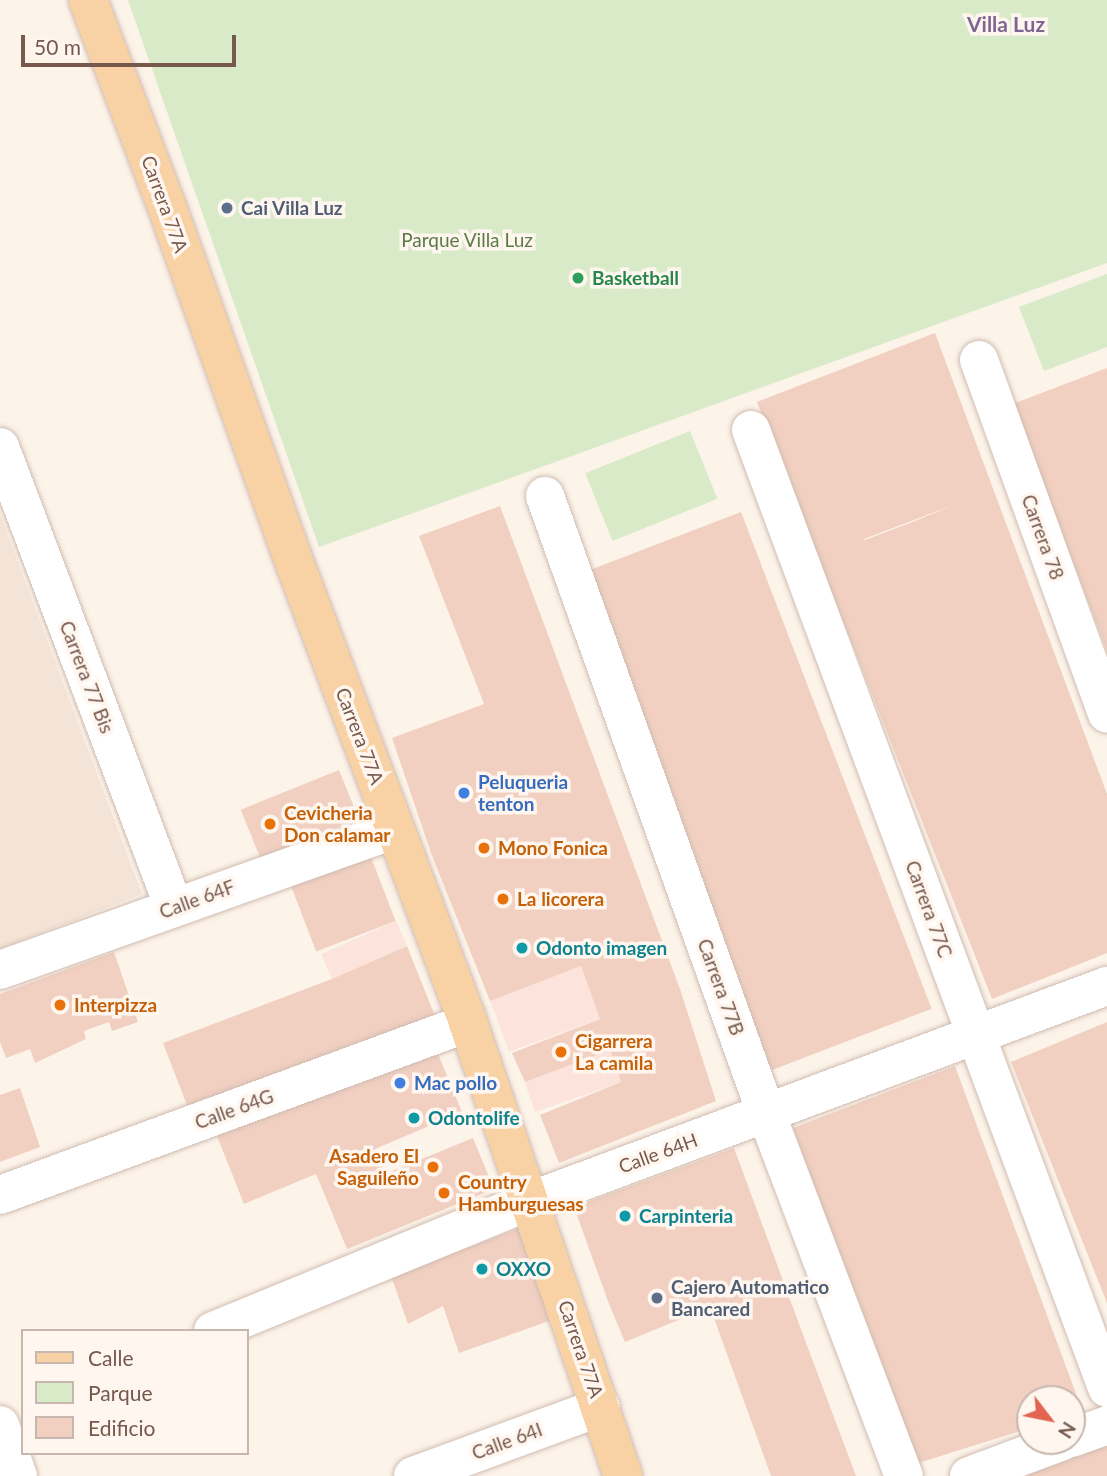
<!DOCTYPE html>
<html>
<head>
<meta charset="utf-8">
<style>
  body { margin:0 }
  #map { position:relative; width:1107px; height:1476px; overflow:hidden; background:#fcf3e9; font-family:Lato,sans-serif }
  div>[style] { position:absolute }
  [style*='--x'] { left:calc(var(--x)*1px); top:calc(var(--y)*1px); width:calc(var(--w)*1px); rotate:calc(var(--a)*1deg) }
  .residential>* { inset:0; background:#f4e4d7 }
  .commercial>* { inset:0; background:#fce4dd; transform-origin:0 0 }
  .green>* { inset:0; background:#d8eac7; transform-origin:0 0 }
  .building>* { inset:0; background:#f1d0c1; transform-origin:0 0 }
  .roads { filter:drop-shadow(0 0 2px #d0bcb1) drop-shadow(0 0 2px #d0bcb1) }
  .minor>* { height:38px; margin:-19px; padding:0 19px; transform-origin:19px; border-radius:19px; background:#fff }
  .major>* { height:38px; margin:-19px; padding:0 19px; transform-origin:19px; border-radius:19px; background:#f8d1a4 }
  .dots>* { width:19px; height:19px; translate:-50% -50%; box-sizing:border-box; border:4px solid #fff7ef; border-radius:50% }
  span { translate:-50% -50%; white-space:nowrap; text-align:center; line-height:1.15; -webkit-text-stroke:7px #fff7ef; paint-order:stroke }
  .street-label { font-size:19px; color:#76584d }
  .service-label { font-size:19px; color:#4e5e75; font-weight:700 }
  .left { translate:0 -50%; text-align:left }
  .park-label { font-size:19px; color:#5a7b45 }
  .leisure-label { font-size:19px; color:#27864d; font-weight:700 }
  .shop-label { font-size:19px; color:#366cbe; font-weight:700 }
  .food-label { font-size:19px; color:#c56008; font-weight:700 }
  .right { translate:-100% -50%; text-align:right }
  .culture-label { font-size:19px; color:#0d838f; font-weight:700 }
  .neighbourhood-label { font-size:21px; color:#7e6592; font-weight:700 }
  .legend { position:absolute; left:21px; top:1329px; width:228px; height:126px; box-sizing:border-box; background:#fff7ef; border:2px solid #c8b7ae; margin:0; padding:9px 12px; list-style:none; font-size:21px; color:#76584d }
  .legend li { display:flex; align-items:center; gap:14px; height:35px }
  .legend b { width:35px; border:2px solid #c8b7ae }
  .north { position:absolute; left:1016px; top:1385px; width:70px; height:70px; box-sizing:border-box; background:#fff7ef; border:2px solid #c8b7ae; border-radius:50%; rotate:122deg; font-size:19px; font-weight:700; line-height:28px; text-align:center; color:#76584d }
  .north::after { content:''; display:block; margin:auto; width:24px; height:32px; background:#e26552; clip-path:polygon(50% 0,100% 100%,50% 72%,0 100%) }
  .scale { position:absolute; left:21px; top:35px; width:215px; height:32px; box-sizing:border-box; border:4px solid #76584d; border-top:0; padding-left:9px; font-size:21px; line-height:24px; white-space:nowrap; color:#76584d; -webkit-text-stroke:5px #fff7ef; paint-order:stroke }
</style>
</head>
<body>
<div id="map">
  <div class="residential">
    <div style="clip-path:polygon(0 514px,142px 894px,0 949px)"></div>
  </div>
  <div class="commercial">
    <div style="left:396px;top:921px;width:27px;height:82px;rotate:66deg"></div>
    <div style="left:581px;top:966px;width:56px;height:97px;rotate:70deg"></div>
    <div style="left:610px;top:1050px;width:34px;height:91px;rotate:71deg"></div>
  </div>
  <div class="green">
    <div style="clip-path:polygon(128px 0,1107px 0,1107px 263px,319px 547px)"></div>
    <div style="clip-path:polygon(1107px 274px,1107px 347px,1044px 371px,1019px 307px)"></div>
    <div style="left:690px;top:431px;width:73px;height:113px;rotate:68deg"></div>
  </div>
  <div class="building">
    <div style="clip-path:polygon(evenodd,935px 333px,1107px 794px,1107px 953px,992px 999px,757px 402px,935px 333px,956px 504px,915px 521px,865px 540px,864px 539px,956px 504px)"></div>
    <div style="clip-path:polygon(1107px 368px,1107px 651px,1013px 404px)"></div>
    <div style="clip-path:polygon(500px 506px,680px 989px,716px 1101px,559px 1163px,540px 1115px,621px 1082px,610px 1050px,525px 1082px,512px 1053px,600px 1019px,581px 966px,490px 1001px,431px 853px,392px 738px,484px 704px,419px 536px)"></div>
    <div style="left:741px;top:512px;width:532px;height:175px;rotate:69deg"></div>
    <div style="left:339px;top:770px;width:52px;height:106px;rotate:68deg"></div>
    <div style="left:369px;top:852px;width:74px;height:85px;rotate:69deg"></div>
    <div style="clip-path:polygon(407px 946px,435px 1016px,190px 1113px,163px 1043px,332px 979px)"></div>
    <div style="clip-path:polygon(114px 952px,138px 1022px,112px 1031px,109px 1022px,84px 1031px,86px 1039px,35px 1063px,30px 1049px,6px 1058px,0 1042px,0 994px)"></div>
    <div style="clip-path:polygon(1107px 1022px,1107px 1303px,1011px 1062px)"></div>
    <div style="clip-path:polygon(436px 1049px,462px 1112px,375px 1149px,385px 1174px,473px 1138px,494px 1189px,347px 1249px,316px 1174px,244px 1204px,213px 1126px)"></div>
    <div style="clip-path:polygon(955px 1066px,1082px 1410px,1072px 1414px,1072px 1399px,1030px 1399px,1030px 1428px,915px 1464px,793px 1128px)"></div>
    <div style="clip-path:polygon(20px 1088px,40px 1147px,0 1162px,0 1095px)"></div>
    <div style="clip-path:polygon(734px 1148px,805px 1340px,856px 1476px,771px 1476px,710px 1307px,625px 1342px,609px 1304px,574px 1207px)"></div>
    <div style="clip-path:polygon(520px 1228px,552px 1320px,459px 1353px,443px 1306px,408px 1324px,391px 1276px)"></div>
    <div style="clip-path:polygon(1107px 1438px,1107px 1476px,1015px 1476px)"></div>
  </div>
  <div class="roads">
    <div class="minor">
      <div style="--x:979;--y:360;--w:376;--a:70.1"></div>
      <div style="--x:751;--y:430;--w:1022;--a:69.61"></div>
      <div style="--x:0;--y:447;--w:492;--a:69.3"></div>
      <div style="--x:545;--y:496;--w:655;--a:70.29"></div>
      <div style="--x:766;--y:1113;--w:388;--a:69.2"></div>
      <div style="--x:0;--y:970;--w:419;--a:-19.6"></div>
      <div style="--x:0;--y:1195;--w:499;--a:-20.2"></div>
      <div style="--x:213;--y:1331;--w:343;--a:-22.3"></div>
      <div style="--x:530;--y:1201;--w:616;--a:-20.44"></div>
      <div style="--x:0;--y:1425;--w:54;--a:70.6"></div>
      <div style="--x:1072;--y:1438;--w:37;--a:-20"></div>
      <div style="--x:413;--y:1476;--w:200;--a:-20.2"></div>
      <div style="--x:969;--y:1476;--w:100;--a:-20.4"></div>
    </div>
    <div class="major">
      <div style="--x:88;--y:0;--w:218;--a:69.1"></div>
      <div style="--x:166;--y:204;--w:382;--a:70.3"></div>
      <div style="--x:295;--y:564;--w:491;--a:69.3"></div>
      <div style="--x:468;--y:1023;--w:479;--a:71.1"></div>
    </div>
  </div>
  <div class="dots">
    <div style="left:227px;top:208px;background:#5c6f8a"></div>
    <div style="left:578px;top:278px;background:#2e9e5b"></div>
    <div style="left:464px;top:793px;background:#3f7fe0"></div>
    <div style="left:270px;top:824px;background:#e8710a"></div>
    <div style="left:484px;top:848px;background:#e8710a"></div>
    <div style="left:503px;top:899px;background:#e8710a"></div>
    <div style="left:522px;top:948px;background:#0f9aa8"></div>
    <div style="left:60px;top:1005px;background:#e8710a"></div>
    <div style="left:561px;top:1052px;background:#e8710a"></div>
    <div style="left:400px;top:1083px;background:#3f7fe0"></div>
    <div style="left:414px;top:1118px;background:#0f9aa8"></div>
    <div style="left:433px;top:1167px;background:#e8710a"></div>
    <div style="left:444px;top:1193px;background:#e8710a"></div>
    <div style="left:625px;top:1216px;background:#0f9aa8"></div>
    <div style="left:482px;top:1269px;background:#0f9aa8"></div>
    <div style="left:657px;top:1298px;background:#5c6f8a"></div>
  </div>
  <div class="street-label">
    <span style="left:165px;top:204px;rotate:70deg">Carrera 77A</span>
    <span style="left:1043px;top:537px;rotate:70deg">Carrera 78</span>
    <span style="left:87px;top:677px;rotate:69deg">Carrera 77 Bis</span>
    <span style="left:360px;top:736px;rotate:69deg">Carrera 77A</span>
    <span style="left:197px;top:899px;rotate:-20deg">Calle 64F</span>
    <span style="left:929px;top:909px;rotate:70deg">Carrera 77C</span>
    <span style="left:721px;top:987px;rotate:70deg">Carrera 77B</span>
    <span style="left:234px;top:1109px;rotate:-20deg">Calle 64G</span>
    <span style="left:658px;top:1153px;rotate:-20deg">Calle 64H</span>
    <span style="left:581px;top:1349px;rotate:71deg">Carrera 77A</span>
    <span style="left:507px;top:1441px;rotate:-20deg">Calle 64I</span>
  </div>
  <div class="service-label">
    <span class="left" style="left:241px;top:208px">Cai Villa Luz</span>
    <span class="left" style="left:671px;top:1298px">Cajero Automatico<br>Bancared</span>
  </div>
  <div class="park-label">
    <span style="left:467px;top:240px">Parque Villa Luz</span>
  </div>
  <div class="leisure-label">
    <span class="left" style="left:592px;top:278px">Basketball</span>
  </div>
  <div class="shop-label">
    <span class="left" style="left:478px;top:793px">Peluqueria<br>tenton</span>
    <span class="left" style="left:414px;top:1083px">Mac pollo</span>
  </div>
  <div class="food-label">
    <span class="left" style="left:284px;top:824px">Cevicheria<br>Don calamar</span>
    <span class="left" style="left:498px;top:848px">Mono Fonica</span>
    <span class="left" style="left:517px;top:899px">La licorera</span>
    <span class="left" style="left:74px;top:1005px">Interpizza</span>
    <span class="left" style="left:575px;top:1052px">Cigarrera<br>La camila</span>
    <span class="right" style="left:419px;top:1167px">Asadero El<br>Saguileño</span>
    <span class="left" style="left:458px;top:1193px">Country<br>Hamburguesas</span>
  </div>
  <div class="culture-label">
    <span class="left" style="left:536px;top:948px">Odonto imagen</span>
    <span class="left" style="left:428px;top:1118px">Odontolife</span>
    <span class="left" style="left:639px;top:1216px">Carpinteria</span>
    <span class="left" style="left:496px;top:1269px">OXXO</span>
  </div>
  <div class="neighbourhood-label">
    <span style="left:1006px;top:24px">Villa Luz</span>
  </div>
  <ul class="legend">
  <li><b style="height:9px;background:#f8d1a4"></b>Calle</li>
  <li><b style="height:19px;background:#d8eac7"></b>Parque</li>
  <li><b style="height:19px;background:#f1d0c1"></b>Edificio</li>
  </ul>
  <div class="north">N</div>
  <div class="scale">50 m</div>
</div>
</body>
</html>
